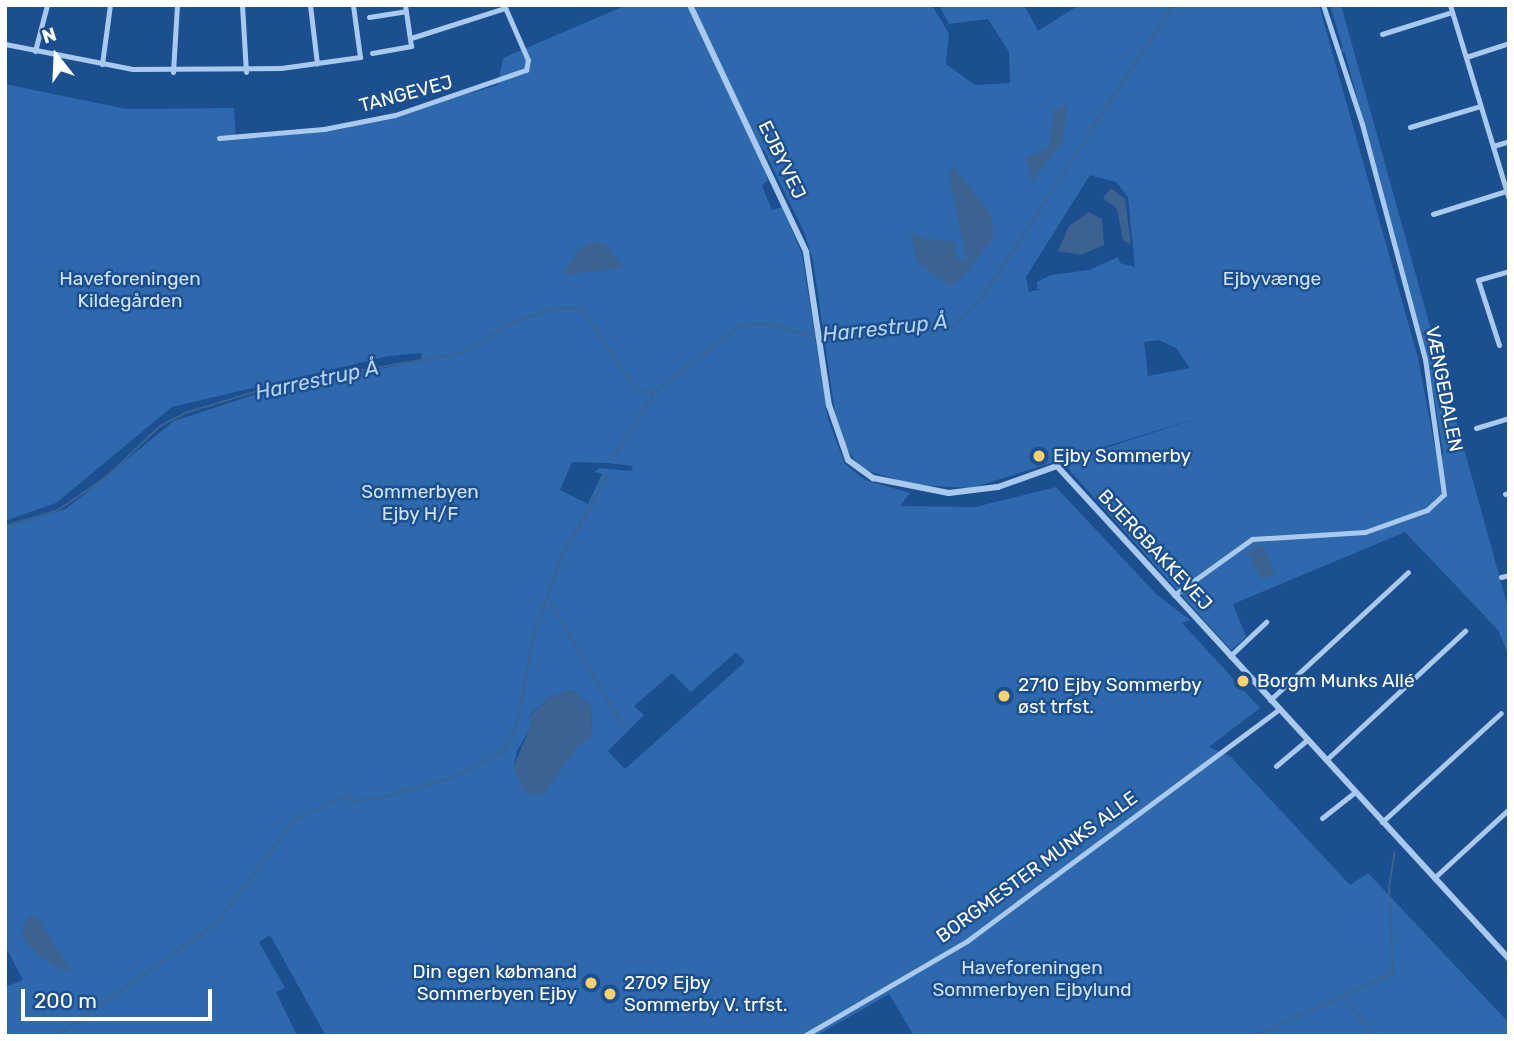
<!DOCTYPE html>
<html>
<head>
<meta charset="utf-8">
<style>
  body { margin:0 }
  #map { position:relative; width:1514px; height:1041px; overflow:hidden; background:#1b4f8f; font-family:Rubik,sans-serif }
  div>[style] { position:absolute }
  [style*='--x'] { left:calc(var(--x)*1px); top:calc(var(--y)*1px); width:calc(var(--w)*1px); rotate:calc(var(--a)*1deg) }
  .green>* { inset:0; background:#2e69ad }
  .water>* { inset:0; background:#3c6290; transform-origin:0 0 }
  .stream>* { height:2px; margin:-1px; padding:0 1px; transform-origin:1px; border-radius:1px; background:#3c6290 }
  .minor>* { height:5px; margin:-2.5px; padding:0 2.5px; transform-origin:2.5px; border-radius:2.5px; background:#a9c9ee }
  .tertiary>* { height:6px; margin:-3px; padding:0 3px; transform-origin:3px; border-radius:3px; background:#a9c9ee }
  .dots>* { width:19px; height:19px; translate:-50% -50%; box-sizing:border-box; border:4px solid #1b4f8f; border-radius:50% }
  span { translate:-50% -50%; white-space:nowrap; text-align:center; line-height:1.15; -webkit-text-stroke:5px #1b4f8f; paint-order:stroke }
  .street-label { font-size:19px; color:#fff }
  .park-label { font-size:19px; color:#cfe3fa }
  .poi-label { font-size:19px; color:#fff }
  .left { translate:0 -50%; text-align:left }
  .right { translate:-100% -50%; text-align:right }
  .water-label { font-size:21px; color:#b5d3f5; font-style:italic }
  .frame { position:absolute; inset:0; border:7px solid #fff; pointer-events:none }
  .north { position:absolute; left:21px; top:21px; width:70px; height:70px; -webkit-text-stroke:5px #1b4f8f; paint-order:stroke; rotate:342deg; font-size:19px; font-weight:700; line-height:28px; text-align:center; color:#fff }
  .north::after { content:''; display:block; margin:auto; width:24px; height:32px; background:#fff; clip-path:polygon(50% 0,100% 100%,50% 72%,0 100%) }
  .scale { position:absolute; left:21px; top:989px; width:191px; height:32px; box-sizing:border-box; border:4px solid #fff; border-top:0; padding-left:9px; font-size:21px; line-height:24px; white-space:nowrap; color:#fff; -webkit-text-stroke:5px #1b4f8f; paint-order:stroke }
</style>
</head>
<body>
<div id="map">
  <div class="green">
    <div style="clip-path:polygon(evenodd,627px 5px,932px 5px,949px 34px,946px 64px,975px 85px,1010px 83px,1009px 52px,988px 19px,949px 24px,939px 5px,1024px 5px,1038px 31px,1079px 5px,1319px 5px,1418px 358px,1440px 475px,1443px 452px,1428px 361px,1345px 53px,1339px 50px,1343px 48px,1330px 5px,1341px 5px,1509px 611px,1509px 656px,1498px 630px,1405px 532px,1233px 604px,1246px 637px,1231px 650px,1062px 462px,1214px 413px,971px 488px,916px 485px,862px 469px,843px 444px,836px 420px,813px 260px,804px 232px,764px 150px,758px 150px,768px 180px,762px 186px,772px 210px,782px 207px,802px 254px,828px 419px,845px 464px,865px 480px,910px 493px,900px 506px,975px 507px,1056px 487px,1157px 595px,1190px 620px,1182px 623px,1260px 708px,1209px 747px,1230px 756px,1350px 885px,1368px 873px,1509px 1023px,1509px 1036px,914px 1036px,889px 994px,816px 1036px,326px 1036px,270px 935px,259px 942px,285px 988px,276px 992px,297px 1036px,5px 1036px,5px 987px,23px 980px,5px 946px,5px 527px,66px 509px,174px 421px,275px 388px,421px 361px,422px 353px,389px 356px,172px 407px,56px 503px,5px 521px,5px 84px,126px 109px,234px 108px,236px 140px,338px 130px,498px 85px,503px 58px,627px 5px,1090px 175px,1116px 182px,1128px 197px,1135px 267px,1120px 263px,1118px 257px,1089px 270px,1051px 275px,1037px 282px,1037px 289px,1043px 289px,1029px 292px,1026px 277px,1090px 175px,627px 5px,1159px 340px,1176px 348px,1190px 368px,1148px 376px,1144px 342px,1159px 340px,627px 5px,572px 462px,608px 463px,633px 466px,631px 471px,599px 468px,595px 472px,602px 474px,588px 504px,560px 490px,572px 462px,627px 5px,736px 652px,745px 662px,625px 769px,608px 751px,644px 715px,634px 706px,672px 673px,691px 692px,736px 652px,627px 5px,572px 690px,591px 706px,592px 736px,576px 747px,546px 787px,514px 766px,517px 751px,532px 725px,529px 716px,549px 697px,572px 690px)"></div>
  </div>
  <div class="water">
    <div style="clip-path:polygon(1067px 105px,1063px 140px,1032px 182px,1026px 157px,1049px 148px,1053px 110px)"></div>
    <div style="clip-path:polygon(953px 166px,992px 216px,993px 238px,959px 281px,949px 286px,916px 261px,911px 232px,924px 239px,953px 241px,958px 260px,967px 262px,949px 176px)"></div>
    <div style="clip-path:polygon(1111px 188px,1125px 199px,1131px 245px,1123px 240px,1117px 209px,1103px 198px)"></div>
    <div style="clip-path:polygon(1089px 212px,1102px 219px,1104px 245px,1081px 255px,1058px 251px,1069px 226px)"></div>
    <div style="clip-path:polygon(590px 242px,604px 243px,624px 268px,564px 275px,576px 252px)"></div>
    <div style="left:1262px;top:545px;width:31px;height:15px;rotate:65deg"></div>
    <div style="clip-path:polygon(572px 690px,591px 706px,592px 736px,577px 747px,544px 793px,532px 795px,522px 788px,514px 766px,531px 725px,529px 717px,549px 697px)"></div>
    <div style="clip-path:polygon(28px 915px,37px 917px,71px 971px,57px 968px,31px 948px,22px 934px)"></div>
  </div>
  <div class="stream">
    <div style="--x:614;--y:456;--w:72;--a:-57.4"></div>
    <div style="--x:5;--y:526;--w:55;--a:-16.8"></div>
    <div style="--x:58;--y:510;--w:58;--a:-34.5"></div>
    <div style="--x:106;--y:477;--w:74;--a:-43.4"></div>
    <div style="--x:160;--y:426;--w:31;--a:-27"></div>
    <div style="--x:188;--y:412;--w:97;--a:-16.8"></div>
    <div style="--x:281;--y:384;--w:184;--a:-9.7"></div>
    <div style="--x:462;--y:353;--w:57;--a:-31.5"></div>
    <div style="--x:511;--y:323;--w:43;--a:-18.9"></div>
    <div style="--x:552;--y:309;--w:29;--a:-2"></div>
    <div style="--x:581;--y:308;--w:97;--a:56.3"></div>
    <div style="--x:635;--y:389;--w:19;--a:12"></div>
    <div style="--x:654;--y:393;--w:108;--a:-38.2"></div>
    <div style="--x:739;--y:326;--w:24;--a:-7"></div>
    <div style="--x:763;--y:323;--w:61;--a:14.3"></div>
    <div style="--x:822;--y:338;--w:132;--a:-5.2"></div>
    <div style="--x:953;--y:326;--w:37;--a:-43"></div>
    <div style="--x:980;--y:301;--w:353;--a:-56.9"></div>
    <div style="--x:548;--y:599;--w:150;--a:59.5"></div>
    <div style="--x:1343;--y:996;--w:51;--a:52.2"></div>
    <div style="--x:56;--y:1036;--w:196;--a:-35.2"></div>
    <div style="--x:216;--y:923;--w:130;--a:-52.5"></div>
    <div style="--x:295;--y:820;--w:59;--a:-26.1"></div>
    <div style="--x:348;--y:794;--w:8;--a:60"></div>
    <div style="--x:352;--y:801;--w:28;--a:-6"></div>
    <div style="--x:380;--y:798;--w:75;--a:-15.5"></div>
    <div style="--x:452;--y:778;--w:57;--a:-27"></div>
    <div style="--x:503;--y:752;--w:31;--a:-63"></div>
    <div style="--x:517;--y:724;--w:93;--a:-79.4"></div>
    <div style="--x:534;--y:633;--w:80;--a:-70.2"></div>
    <div style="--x:561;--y:558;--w:96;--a:-60.8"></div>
    <div style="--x:1254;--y:1036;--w:153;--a:-24.4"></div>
    <div style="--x:1393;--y:973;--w:85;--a:-92.7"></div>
    <div style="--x:1389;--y:888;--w:36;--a:-81"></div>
  </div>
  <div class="minor">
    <div style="--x:242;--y:5;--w:67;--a:86.6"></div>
    <div style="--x:310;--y:5;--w:59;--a:83.2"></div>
    <div style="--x:1450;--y:5;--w:203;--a:73.1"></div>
    <div style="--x:369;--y:17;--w:37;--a:-9"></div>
    <div style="--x:1382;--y:34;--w:73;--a:-17.4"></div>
    <div style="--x:411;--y:38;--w:99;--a:-17.7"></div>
    <div style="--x:5;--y:44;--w:130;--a:11.1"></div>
    <div style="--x:133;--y:69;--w:148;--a:-0.4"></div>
    <div style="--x:281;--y:68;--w:80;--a:-7.9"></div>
    <div style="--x:360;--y:57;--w:52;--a:-97.7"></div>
    <div style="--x:35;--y:51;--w:48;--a:-75.4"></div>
    <div style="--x:372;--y:53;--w:40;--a:-10"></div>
    <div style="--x:411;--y:46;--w:41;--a:-98.3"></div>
    <div style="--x:1466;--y:57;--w:45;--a:-18"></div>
    <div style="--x:102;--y:64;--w:60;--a:-82.3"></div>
    <div style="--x:173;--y:72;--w:67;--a:-86.6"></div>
    <div style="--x:1410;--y:127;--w:73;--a:-16.7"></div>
    <div style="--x:219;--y:138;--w:105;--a:-4.9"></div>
    <div style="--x:324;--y:129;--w:72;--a:-11.2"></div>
    <div style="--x:395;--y:115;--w:139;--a:-19"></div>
    <div style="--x:526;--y:70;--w:10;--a:-79"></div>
    <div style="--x:528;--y:60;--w:60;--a:-113.6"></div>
    <div style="--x:1493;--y:146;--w:17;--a:-17"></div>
    <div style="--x:1433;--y:214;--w:77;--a:-17.5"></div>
    <div style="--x:1499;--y:345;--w:68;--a:-107.9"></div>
    <div style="--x:1478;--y:280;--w:32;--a:-16"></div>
    <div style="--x:1476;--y:428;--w:34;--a:-17"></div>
    <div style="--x:1505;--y:494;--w:4;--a:-14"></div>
    <div style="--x:1501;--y:577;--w:8;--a:-14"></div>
    <div style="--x:1174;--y:595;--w:96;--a:-35.7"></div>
    <div style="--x:1252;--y:539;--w:113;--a:-3.5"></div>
    <div style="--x:1365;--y:532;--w:66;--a:-19.5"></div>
    <div style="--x:1427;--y:510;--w:23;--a:-43"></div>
    <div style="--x:1444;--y:494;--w:136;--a:-98"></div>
    <div style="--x:1425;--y:359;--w:243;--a:-105"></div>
    <div style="--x:1362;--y:124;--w:125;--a:-108.1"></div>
    <div style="--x:1230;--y:656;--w:50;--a:-43.4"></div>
    <div style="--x:1270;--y:700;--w:188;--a:-42.8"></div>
    <div style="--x:1326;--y:760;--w:190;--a:-42.9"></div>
    <div style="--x:1276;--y:766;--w:40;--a:-40"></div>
    <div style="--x:1322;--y:818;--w:42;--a:-38.2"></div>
    <div style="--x:1382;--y:822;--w:161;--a:-42.5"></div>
    <div style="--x:1434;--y:878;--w:102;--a:-42.6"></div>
    <div style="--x:804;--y:1036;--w:189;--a:-30.2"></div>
    <div style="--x:967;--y:941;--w:389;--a:-36.6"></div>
  </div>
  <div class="tertiary">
    <div style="--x:690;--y:5;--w:273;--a:64.8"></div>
    <div style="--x:806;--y:252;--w:155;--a:81.5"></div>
    <div style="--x:829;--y:405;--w:58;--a:70.9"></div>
    <div style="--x:848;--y:460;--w:31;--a:36"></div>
    <div style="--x:873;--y:478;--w:77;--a:11.2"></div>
    <div style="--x:949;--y:493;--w:49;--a:-7"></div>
    <div style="--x:998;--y:487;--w:63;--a:-19.6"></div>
    <div style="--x:1057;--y:466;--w:669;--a:47.48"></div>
  </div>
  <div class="dots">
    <div style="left:1039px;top:456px;background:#ffd166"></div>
    <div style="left:1243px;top:681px;background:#ffd166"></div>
    <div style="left:1004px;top:696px;background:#ffd166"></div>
    <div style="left:591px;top:983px;background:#ffd166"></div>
    <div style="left:610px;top:994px;background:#ffd166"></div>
  </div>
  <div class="street-label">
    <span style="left:406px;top:94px;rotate:-15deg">TANGEVEJ</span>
    <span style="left:782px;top:160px;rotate:64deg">EJBYVEJ</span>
    <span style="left:1444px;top:389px;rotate:79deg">VÆNGEDALEN</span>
    <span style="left:1155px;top:550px;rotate:47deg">BJERGBAKKEVEJ</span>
    <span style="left:1037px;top:867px;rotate:-36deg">BORGMESTER MUNKS ALLE</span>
  </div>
  <div class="park-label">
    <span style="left:130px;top:290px">Haveforeningen<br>Kildegården</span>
    <span style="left:1272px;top:279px">Ejbyvænge</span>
    <span style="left:420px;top:503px">Sommerbyen<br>Ejby H/F</span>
    <span style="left:1032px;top:979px">Haveforeningen<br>Sommerbyen Ejbylund</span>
  </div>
  <div class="poi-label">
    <span class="left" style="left:1053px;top:456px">Ejby Sommerby</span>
    <span class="left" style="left:1257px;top:681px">Borgm Munks Allé</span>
    <span class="left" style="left:1018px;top:696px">2710 Ejby Sommerby<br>øst trfst.</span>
    <span class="right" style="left:577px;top:983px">Din egen købmand<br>Sommerbyen Ejby</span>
    <span class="left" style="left:624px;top:994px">2709 Ejby<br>Sommerby V. trfst.</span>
  </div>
  <div class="water-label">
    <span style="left:885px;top:328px;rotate:-6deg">Harrestrup Å</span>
    <span style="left:317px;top:380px;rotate:-12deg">Harrestrup Å</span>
  </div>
  <div class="frame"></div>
  <div class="north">N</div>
  <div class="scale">200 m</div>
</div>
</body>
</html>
